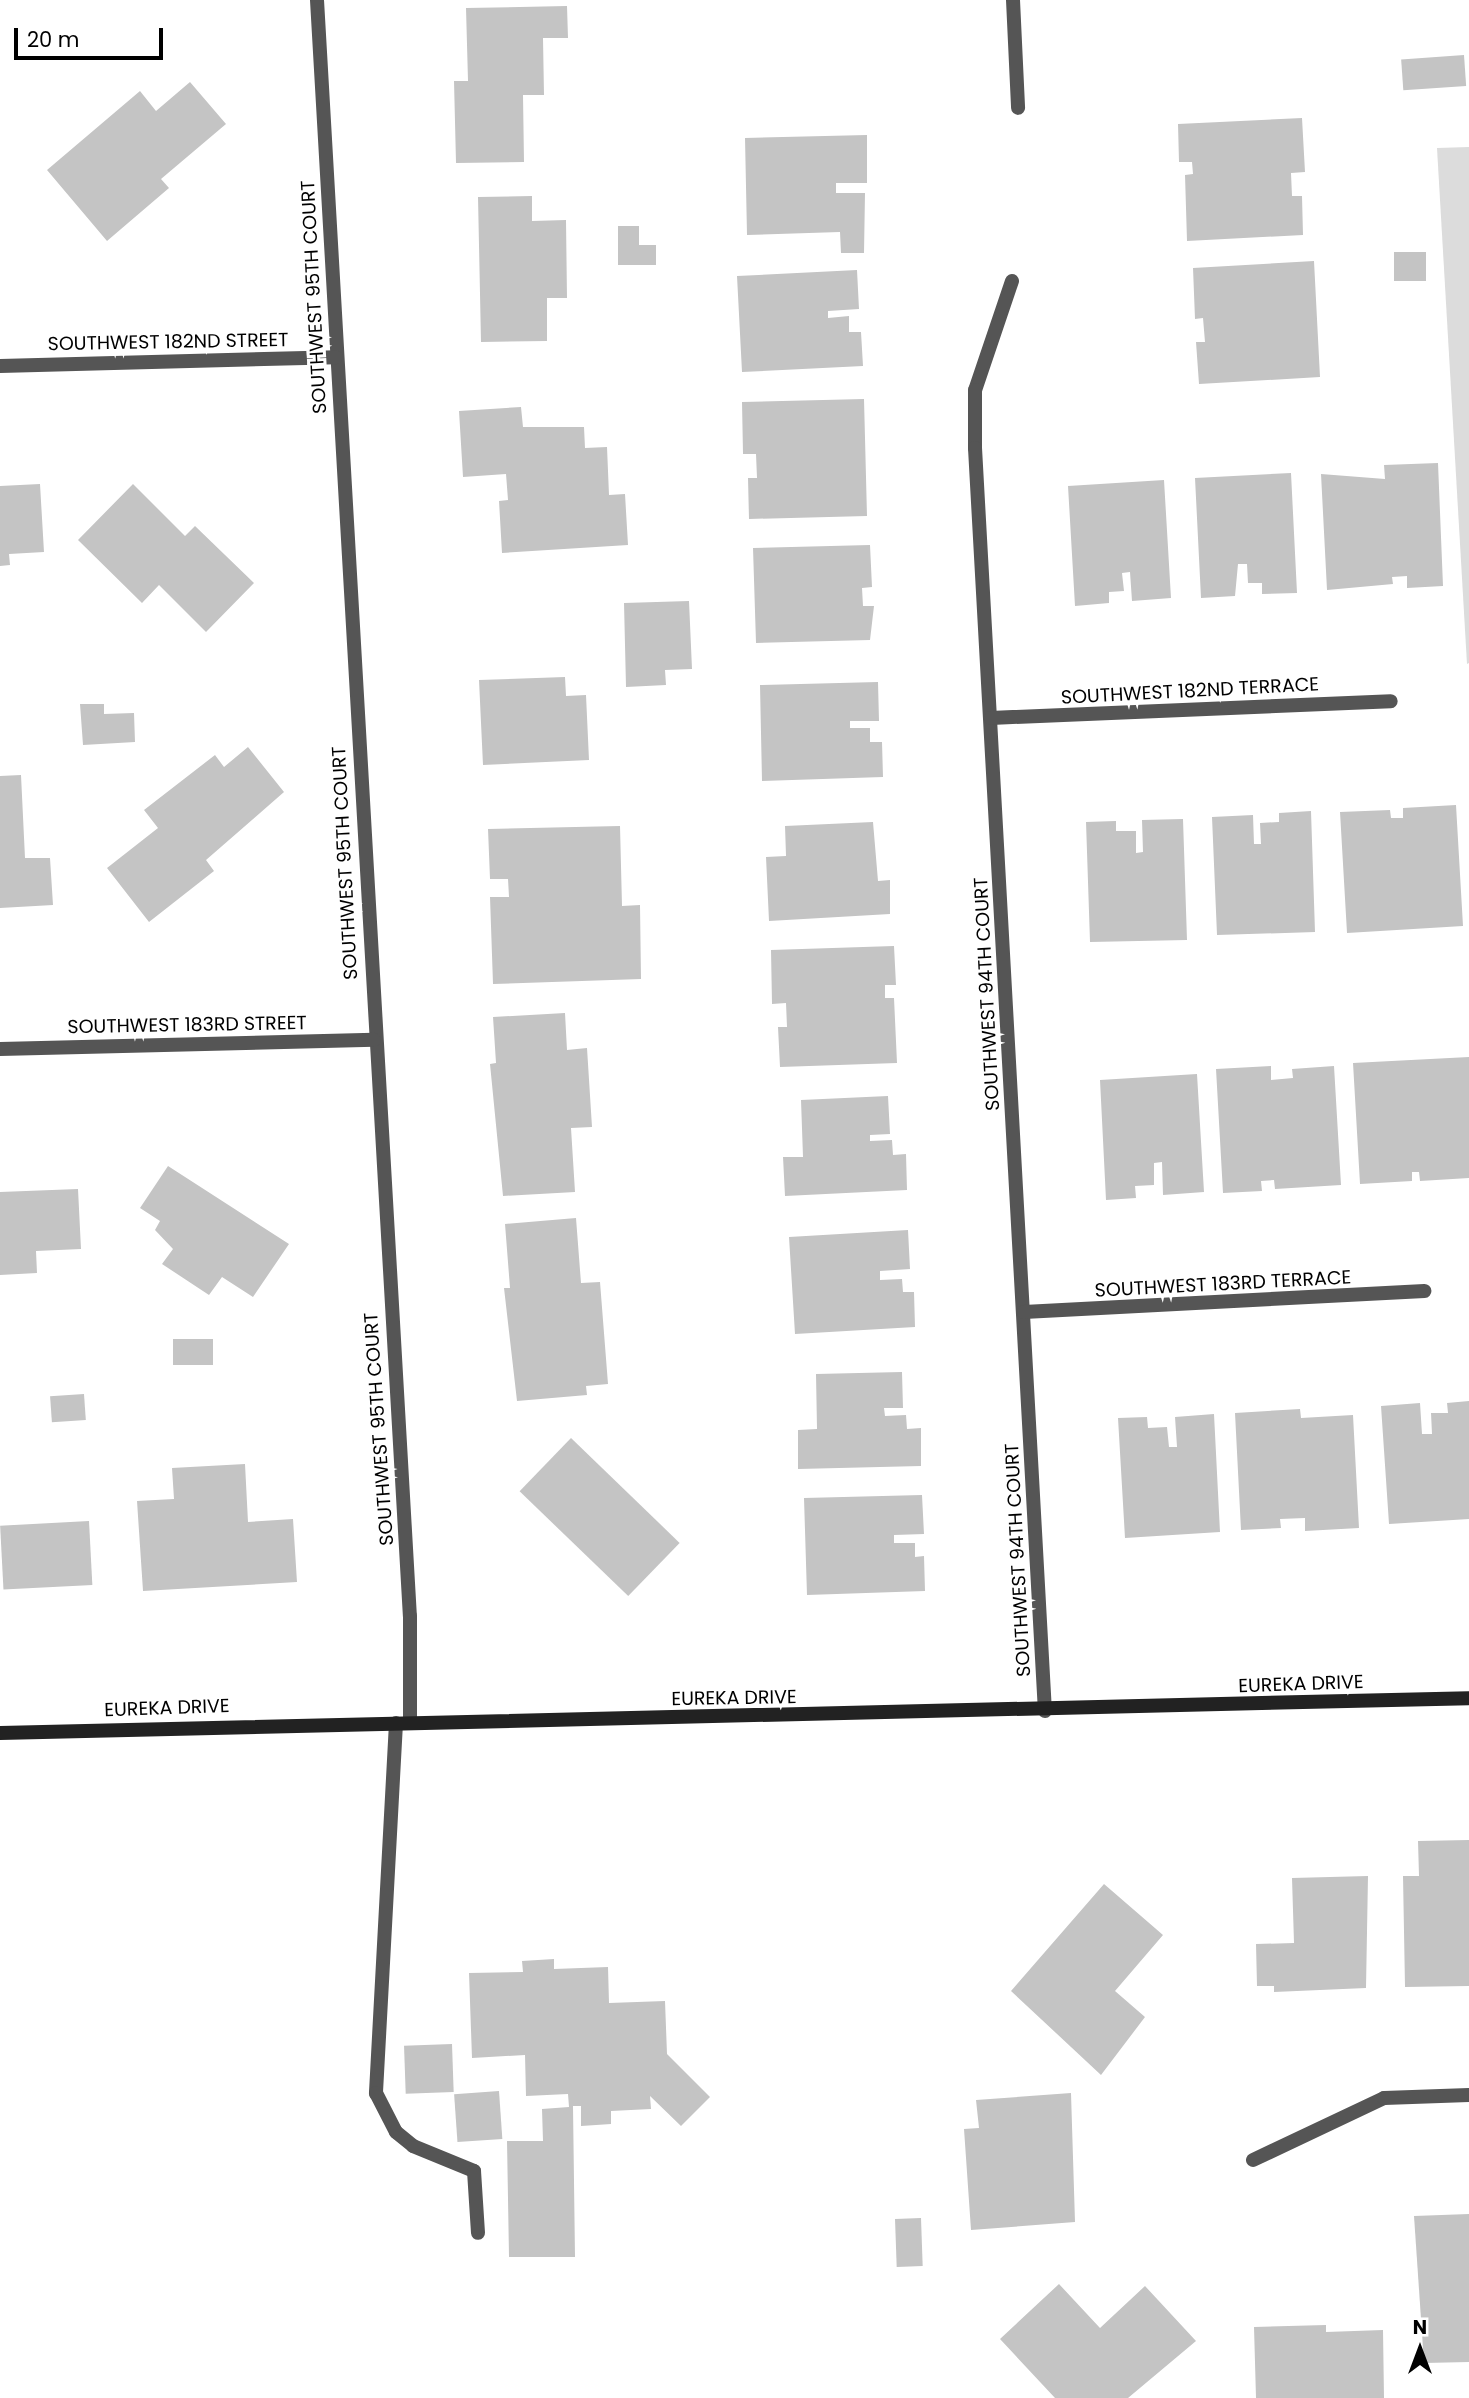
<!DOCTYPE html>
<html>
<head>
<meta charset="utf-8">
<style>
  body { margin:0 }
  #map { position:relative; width:1469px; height:2398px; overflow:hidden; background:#fff; font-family:Poppins,sans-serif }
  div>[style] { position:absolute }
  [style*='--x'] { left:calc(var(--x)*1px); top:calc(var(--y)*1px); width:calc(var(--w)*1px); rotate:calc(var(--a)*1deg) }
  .green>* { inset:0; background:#dcdcdc }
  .building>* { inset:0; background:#c4c4c4; transform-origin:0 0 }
  .lane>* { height:14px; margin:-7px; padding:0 7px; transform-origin:7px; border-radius:7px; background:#555 }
  .street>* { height:14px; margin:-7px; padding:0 7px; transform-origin:7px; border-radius:7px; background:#555 }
  .secondary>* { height:14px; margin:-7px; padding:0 7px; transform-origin:7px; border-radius:7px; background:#222 }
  span { translate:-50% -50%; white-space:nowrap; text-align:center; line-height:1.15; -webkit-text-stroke:6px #fff; paint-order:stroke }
  .street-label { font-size:19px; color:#000 }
  .north { position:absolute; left:1385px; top:2314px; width:70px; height:70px; -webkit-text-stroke:5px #fff; paint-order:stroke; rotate:0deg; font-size:19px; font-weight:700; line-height:28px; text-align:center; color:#000 }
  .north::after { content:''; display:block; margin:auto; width:24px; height:32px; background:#000; clip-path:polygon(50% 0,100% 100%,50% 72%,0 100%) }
  .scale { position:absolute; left:14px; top:28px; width:149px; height:32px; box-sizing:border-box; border:4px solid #000; border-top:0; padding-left:9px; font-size:21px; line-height:24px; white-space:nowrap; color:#000; -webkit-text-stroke:5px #fff; paint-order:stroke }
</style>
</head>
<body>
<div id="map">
  <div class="green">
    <div style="clip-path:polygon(1469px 147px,1469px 663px,1467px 664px,1437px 148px)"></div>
  </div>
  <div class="building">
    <div style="clip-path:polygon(567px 6px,568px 38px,543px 38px,544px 95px,523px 95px,524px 162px,456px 163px,454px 81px,468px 81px,466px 8px)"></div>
    <div style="left:1464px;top:55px;width:31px;height:63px;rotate:86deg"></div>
    <div style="clip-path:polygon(190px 82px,226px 124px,161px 179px,169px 188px,107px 241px,47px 170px,140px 91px,156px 111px)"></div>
    <div style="clip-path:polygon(1302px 118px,1305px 172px,1291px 173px,1292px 196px,1302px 196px,1303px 235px,1187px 241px,1185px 175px,1193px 174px,1192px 162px,1179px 162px,1178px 124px)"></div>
    <div style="clip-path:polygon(867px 135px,867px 183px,836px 183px,836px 193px,865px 193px,864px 253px,841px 253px,840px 232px,747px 235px,745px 138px)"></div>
    <div style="clip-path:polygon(532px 196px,532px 221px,566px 220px,567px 298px,547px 298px,547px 341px,481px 342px,478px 197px)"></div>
    <div style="clip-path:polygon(618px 226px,639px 226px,639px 245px,656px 245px,656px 265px,618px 265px)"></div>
    <div style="left:1426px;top:252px;width:29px;height:32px;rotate:90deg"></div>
    <div style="clip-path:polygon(1314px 261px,1320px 377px,1199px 384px,1196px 342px,1205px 342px,1203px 318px,1195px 319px,1193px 268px)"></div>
    <div style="clip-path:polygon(857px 270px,859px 309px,828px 311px,828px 318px,849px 316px,849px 332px,861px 332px,863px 366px,742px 372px,737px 276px)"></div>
    <div style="clip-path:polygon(864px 399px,867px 516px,749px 519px,748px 478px,757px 478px,756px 454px,743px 454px,742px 402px)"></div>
    <div style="clip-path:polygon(521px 407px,523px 427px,584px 427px,585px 448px,607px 447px,609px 495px,625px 494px,628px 545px,502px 553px,499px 501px,508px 500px,506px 474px,463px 477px,459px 411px)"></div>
    <div style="clip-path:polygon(1438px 463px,1443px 586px,1407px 588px,1407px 576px,1392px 577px,1393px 584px,1327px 590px,1321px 474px,1385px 479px,1384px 465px)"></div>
    <div style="clip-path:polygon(1291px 473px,1297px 593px,1262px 594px,1262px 583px,1248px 583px,1247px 564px,1238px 564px,1235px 596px,1201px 598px,1195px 478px)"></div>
    <div style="clip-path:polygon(1164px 480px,1171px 598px,1132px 601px,1130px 572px,1122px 573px,1124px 591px,1109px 592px,1109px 603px,1075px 606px,1068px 486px)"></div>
    <div style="clip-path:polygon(40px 484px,44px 552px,9px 554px,10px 565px,0 566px,0 486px)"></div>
    <div style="clip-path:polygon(133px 484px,185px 536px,195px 526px,254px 583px,206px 632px,159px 585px,142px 603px,78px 540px)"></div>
    <div style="clip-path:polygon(870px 545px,872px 587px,862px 588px,863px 606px,874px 606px,870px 640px,756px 643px,753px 548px)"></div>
    <div style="clip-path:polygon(689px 601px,692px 669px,665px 670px,666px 685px,626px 687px,624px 603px)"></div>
    <div style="clip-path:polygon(565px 677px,566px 696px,586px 695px,589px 760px,483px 765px,479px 680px)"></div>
    <div style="clip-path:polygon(878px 682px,879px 721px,850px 721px,850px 728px,870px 728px,870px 742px,882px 742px,883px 777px,762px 781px,760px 685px)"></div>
    <div style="clip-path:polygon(80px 704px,104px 704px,104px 714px,134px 713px,135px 742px,83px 745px)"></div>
    <div style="clip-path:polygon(248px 747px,284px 792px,206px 860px,214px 871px,149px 922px,107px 868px,158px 828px,144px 810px,215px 755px,224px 767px)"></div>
    <div style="clip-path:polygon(21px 775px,25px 858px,50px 858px,53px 905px,0 908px,0 776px)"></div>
    <div style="clip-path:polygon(1456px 805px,1463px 926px,1347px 933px,1340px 812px,1390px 810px,1391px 818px,1403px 818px,1403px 808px)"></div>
    <div style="clip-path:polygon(1311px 811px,1315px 932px,1217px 935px,1212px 817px,1253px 815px,1254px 844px,1261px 844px,1260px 823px,1279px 822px,1279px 813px)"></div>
    <div style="clip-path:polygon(1183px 819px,1187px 940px,1090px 942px,1086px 822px,1116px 821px,1116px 831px,1136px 831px,1136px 853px,1143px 852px,1142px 820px)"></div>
    <div style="clip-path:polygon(873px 822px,878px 881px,890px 880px,890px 914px,769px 921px,766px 857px,786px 856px,785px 826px)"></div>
    <div style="clip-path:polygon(620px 826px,622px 906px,640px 905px,641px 979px,493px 984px,490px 897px,509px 897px,508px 879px,490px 879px,488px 829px)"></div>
    <div style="clip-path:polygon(894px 946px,896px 985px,885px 985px,885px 998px,894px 998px,897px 1063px,780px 1067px,778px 1027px,787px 1027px,786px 1003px,772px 1004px,771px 950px)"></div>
    <div style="clip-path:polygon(565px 1013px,567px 1050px,587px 1048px,592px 1127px,571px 1128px,575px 1192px,503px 1196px,490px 1064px,496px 1063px,493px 1017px)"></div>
    <div style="clip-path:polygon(1469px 1057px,1469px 1178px,1420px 1181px,1419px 1172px,1412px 1172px,1412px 1181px,1360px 1184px,1353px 1063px)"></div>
    <div style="clip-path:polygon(1271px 1066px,1271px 1080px,1293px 1078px,1292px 1069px,1334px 1066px,1341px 1185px,1275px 1189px,1274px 1180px,1261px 1181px,1262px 1191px,1223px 1193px,1216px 1069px)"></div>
    <div style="clip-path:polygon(1197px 1074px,1204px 1192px,1163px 1195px,1162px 1162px,1154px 1163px,1154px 1185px,1135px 1186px,1136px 1198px,1106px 1200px,1100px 1080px)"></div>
    <div style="clip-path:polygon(888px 1096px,890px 1134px,870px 1135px,870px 1141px,892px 1140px,893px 1155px,906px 1154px,907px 1190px,785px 1196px,783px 1157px,803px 1157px,801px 1100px)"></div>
    <div style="clip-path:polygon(168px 1166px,289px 1244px,253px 1297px,222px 1277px,209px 1295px,162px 1264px,173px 1249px,155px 1230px,160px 1221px,140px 1208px)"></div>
    <div style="clip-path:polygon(78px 1189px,81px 1249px,36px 1251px,37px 1273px,0 1275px,0 1192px)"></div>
    <div style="clip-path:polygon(576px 1218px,581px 1283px,600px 1282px,608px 1384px,586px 1386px,587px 1395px,517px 1401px,504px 1288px,510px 1288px,505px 1224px)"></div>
    <div style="clip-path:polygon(908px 1230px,910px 1269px,880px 1271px,880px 1280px,902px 1279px,903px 1292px,914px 1292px,915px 1327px,795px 1334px,789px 1237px)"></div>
    <div style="left:213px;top:1339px;width:26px;height:40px;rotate:90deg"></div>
    <div style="clip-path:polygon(902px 1372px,903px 1408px,884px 1408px,885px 1416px,906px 1415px,907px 1429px,921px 1428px,921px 1466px,798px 1469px,798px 1430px,817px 1429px,816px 1374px)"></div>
    <div style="left:84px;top:1394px;width:26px;height:34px;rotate:86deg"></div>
    <div style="clip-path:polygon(1469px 1401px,1469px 1519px,1389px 1524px,1381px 1406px,1420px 1403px,1422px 1434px,1432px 1434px,1431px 1413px,1448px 1413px,1447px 1403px)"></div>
    <div style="clip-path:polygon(1300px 1409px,1301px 1418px,1353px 1415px,1359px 1528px,1305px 1531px,1305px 1518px,1280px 1519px,1281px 1528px,1241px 1530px,1235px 1413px)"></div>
    <div style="clip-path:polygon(1214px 1414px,1220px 1532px,1125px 1538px,1118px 1418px,1147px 1417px,1148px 1428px,1167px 1427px,1169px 1447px,1177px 1447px,1175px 1417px)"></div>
    <div style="left:571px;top:1438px;width:151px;height:74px;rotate:44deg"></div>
    <div style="clip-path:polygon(245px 1464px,248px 1522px,293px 1519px,297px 1582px,143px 1591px,137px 1501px,174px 1499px,172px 1468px)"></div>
    <div style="clip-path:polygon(922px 1495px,924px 1534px,894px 1535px,894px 1543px,915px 1543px,915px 1557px,924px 1556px,925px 1591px,807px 1595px,804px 1498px)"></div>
    <div style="left:89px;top:1521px;width:64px;height:89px;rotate:87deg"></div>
    <div style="clip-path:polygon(1469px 1840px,1469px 1986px,1405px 1987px,1403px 1876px,1419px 1876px,1418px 1841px)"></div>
    <div style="clip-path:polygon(1368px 1876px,1366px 1988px,1274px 1992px,1274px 1986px,1257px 1986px,1256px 1944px,1294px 1943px,1292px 1878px)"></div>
    <div style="clip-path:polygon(1104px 1884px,1163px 1935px,1115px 1991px,1145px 2017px,1101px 2075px,1011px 1991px)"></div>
    <div style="clip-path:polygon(554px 1959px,554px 1969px,608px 1967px,609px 2003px,665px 2001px,667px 2054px,710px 2097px,681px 2126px,650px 2096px,651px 2109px,611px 2111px,611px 2124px,581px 2126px,581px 2106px,573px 2106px,575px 2257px,509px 2257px,507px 2141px,543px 2141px,542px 2109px,569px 2107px,568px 2094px,526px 2096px,525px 2055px,472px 2058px,469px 1973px,523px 1972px,522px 1961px)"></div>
    <div style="left:452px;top:2044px;width:48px;height:48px;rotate:88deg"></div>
    <div style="left:499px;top:2091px;width:48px;height:45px;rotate:86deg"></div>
    <div style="clip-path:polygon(1071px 2093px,1075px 2222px,971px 2230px,964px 2129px,979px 2128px,976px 2100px)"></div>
    <div style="clip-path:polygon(1469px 2214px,1469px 2362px,1424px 2363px,1414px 2216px)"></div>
    <div style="left:921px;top:2218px;width:48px;height:26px;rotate:88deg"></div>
    <div style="clip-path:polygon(1059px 2284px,1100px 2328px,1145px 2286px,1196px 2341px,1128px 2398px,1055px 2398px,1000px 2339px)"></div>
    <div style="clip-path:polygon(1326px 2325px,1326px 2332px,1383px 2330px,1384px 2398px,1256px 2398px,1254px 2327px)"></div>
  </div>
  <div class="lane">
    <div style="--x:396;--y:1723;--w:371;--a:93.1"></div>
    <div style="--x:376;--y:2093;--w:44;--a:62.9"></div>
    <div style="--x:396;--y:2132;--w:22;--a:39"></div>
    <div style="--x:413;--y:2146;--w:66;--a:22.3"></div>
    <div style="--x:474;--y:2171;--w:62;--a:86.3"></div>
  </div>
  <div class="street">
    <div style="--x:317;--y:0;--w:1619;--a:86.71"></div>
    <div style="--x:410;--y:1616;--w:107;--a:90"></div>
    <div style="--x:1013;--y:0;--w:108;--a:87.3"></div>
    <div style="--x:1012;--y:281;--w:115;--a:108.7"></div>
    <div style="--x:975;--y:390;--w:58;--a:90"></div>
    <div style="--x:975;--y:448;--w:1265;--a:86.83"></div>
    <div style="--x:0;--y:366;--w:336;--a:-1.5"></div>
    <div style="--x:991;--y:718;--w:400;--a:-2.4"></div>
    <div style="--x:0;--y:1049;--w:374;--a:-1.4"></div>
    <div style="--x:1024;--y:1312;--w:401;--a:-3"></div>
    <div style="--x:1253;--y:2160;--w:145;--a:-25.3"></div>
    <div style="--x:1384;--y:2098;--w:85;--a:-2"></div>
  </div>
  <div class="secondary">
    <div style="--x:0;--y:1733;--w:1469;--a:-1.36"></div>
  </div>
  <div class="street-label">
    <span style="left:314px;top:297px;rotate:-93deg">SOUTHWEST 95TH COURT</span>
    <span style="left:168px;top:342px;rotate:-1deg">SOUTHWEST 182ND STREET</span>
    <span style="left:1190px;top:691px;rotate:-3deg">SOUTHWEST 182ND TERRACE</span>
    <span style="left:345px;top:863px;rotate:-93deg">SOUTHWEST 95TH COURT</span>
    <span style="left:987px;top:994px;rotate:-93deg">SOUTHWEST 94TH COURT</span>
    <span style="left:187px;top:1025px;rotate:-1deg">SOUTHWEST 183RD STREET</span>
    <span style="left:1223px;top:1284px;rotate:-3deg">SOUTHWEST 183RD TERRACE</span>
    <span style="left:379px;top:1429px;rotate:-94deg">SOUTHWEST 95TH COURT</span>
    <span style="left:1018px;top:1560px;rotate:-93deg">SOUTHWEST 94TH COURT</span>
    <span style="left:1301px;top:1684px;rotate:-2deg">EUREKA DRIVE</span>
    <span style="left:734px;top:1698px;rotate:-1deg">EUREKA DRIVE</span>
    <span style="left:167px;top:1708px;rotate:-2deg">EUREKA DRIVE</span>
  </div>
  <div class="north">N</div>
  <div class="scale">20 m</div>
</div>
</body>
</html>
